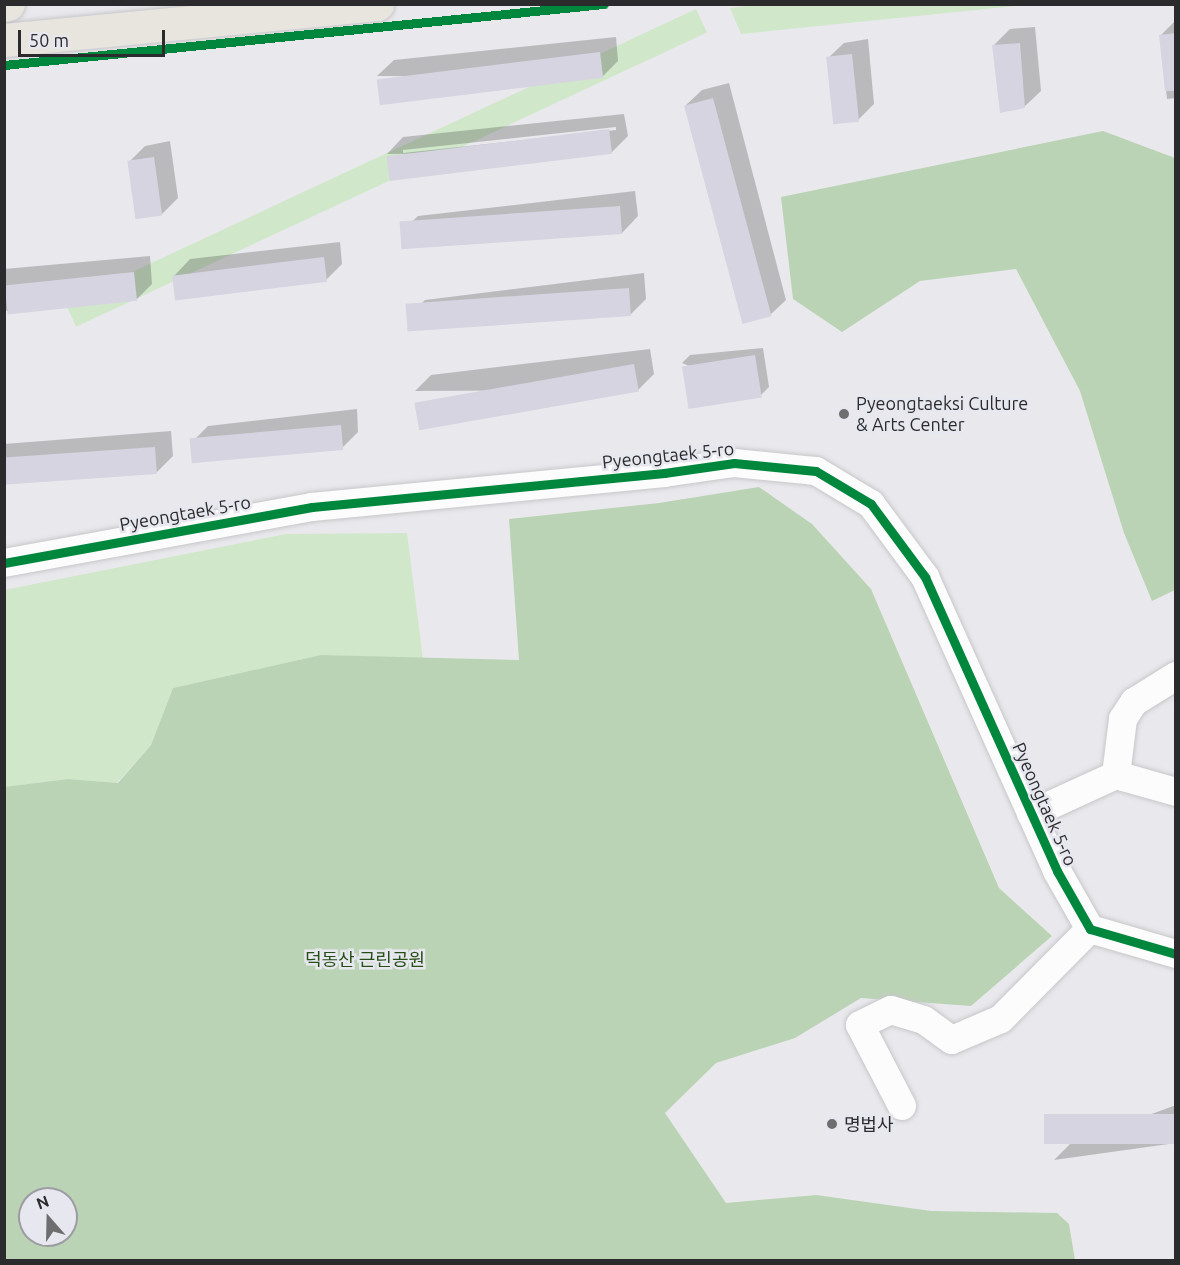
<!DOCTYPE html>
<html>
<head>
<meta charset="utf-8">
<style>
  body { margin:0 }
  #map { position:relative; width:1180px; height:1265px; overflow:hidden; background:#e9e9ed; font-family:Ubuntu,"Noto Sans KR",sans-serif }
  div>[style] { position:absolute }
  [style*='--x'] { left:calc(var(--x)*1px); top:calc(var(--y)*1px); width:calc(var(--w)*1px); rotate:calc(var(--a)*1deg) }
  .green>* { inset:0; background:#d0e7ca; transform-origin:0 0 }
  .forest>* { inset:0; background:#bbd3b5 }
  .shadow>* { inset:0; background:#0003 }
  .building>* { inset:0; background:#d6d4e0; transform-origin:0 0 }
  .roads { filter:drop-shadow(0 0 2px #c7c7ca) drop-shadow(0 0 2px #c7c7ca) }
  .minor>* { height:28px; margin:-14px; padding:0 14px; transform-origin:14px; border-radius:14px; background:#fcfcfc }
  .major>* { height:33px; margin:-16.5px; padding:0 16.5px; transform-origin:16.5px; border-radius:16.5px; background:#e8e5df }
  .cycleway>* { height:9px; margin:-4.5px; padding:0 4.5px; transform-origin:4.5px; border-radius:4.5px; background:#00873e }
  .dots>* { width:16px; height:16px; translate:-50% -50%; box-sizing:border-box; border:3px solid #e7e7ef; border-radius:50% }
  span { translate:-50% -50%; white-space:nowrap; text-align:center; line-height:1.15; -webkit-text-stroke:5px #e7e7ef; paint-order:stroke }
  .poi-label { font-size:18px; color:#2b2b2e }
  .left { translate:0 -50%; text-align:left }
  .street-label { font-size:18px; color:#2b2b2e }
  .park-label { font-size:18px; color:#264e15 }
  .frame { position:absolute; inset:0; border:6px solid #2b2b2e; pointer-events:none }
  .north { position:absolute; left:18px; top:1187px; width:60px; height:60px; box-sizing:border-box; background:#e7e7ef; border:2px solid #9c9ca2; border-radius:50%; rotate:340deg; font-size:16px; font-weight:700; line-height:24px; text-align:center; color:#2b2b2e }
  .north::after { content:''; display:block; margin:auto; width:21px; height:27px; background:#6e6e71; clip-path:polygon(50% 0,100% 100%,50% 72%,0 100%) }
  .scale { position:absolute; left:18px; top:30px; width:147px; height:27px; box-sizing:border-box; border:3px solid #2b2b2e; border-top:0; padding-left:8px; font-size:18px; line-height:21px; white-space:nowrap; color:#2b2b2e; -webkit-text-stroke:4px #e7e7ef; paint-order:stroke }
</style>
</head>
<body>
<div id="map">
  <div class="green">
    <div style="clip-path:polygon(761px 4px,1026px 4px,1026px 5px,741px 34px,730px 8px)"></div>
    <div style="left:696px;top:9px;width:26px;height:696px;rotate:65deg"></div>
    <div style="clip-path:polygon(407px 533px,423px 659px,321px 655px,173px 688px,151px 745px,117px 783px,68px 779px,5px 787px,4px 590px,286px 534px)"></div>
  </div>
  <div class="forest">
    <div style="clip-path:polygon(1103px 131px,1175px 158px,1175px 590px,1152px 601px,1124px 533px,1080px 391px,1016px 269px,920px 281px,842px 332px,793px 299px,781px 197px)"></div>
    <div style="clip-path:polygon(evenodd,759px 487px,812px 524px,871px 589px,999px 888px,1052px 936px,971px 1006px,861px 998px,795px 1038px,716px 1063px,665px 1113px,726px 1203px,816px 1195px,931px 1211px,1057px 1213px,1069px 1224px,1075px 1260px,5px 1260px,4px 787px,68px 779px,118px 783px,151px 745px,173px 688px,321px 655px,519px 660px,509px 519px,659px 503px,759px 487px,30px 1199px,66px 1199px,66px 1235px,30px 1235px,30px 1199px)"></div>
  </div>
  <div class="shadow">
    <div style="clip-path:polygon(1176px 20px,1176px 98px,1167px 99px,1160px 36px)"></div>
    <div style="clip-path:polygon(1035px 27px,1041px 91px,1024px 107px,994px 45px,1010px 29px)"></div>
    <div style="clip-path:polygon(616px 37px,618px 61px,602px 77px,377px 76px,394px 60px)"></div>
    <div style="clip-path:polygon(868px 39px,874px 104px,858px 120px,827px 59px,844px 43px)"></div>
    <div style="clip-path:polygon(729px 83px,786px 300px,769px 316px,685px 106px,702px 90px)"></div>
    <div style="clip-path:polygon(evenodd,624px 114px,628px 136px,612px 152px,387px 154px,403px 137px,624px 114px,616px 127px,616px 130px,403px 153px,403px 150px,616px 127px)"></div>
    <div style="clip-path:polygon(170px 141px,178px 198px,162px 214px,129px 162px,145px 146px)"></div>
    <div style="clip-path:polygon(635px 191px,638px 216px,622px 233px,401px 232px,418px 216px)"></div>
    <div style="clip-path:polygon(340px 242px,342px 264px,326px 280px,174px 276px,190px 259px)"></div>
    <div style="clip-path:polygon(150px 256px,152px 284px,136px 300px,4px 311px,4px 269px)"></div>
    <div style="clip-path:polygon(644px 273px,646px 299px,630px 315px,409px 316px,425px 300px)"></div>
    <div style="clip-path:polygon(763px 348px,769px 387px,761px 395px,682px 363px,690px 355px)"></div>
    <div style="clip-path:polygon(650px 349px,654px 374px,638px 390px,415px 391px,431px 375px)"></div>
    <div style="clip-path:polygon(357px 409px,358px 432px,342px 448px,192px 442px,208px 426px)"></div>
    <div style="clip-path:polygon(171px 431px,173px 456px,157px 472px,4px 484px,4px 444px)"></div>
    <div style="clip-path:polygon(1176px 1105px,1176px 1143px,1054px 1160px,1070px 1144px)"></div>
  </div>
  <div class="building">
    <div style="clip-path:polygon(1176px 33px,1176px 91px,1165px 91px,1159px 35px)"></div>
    <div style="clip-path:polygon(1020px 43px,1025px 108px,1000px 113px,992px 45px)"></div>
    <div style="left:600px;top:52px;width:26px;height:225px;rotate:83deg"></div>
    <div style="left:852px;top:54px;width:68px;height:26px;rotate:84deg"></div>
    <div style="left:713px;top:98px;width:226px;height:30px;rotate:75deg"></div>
    <div style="left:609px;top:129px;width:25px;height:224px;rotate:83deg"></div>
    <div style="left:154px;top:157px;width:59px;height:27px;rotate:82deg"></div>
    <div style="left:620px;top:206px;width:28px;height:221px;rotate:86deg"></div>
    <div style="left:324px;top:257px;width:25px;height:153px;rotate:83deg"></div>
    <div style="left:134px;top:272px;width:29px;height:130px;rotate:84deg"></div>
    <div style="left:629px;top:288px;width:28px;height:224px;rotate:86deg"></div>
    <div style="left:755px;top:355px;width:43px;height:74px;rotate:81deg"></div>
    <div style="left:634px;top:364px;width:28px;height:223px;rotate:80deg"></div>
    <div style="left:341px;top:425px;width:25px;height:152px;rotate:85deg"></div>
    <div style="left:155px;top:447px;width:27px;height:151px;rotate:86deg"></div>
    <div style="left:1176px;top:1114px;width:30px;height:132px;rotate:90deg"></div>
  </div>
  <div class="roads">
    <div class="minor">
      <div style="--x:4;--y:563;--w:313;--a:-10.3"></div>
      <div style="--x:312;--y:507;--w:354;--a:-5.5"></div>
      <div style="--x:664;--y:473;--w:71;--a:-8.1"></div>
      <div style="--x:734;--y:463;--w:82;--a:5.6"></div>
      <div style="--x:816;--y:471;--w:64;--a:31"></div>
      <div style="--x:871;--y:504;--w:91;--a:53.5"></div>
      <div style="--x:925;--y:577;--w:322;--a:65.8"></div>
      <div style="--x:1057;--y:871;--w:67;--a:60.4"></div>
      <div style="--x:1090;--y:929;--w:90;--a:16.2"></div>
      <div style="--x:1176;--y:676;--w:49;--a:148.2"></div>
      <div style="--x:1134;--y:702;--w:20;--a:123"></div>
      <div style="--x:1123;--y:719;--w:56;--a:97.1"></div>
      <div style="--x:1116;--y:775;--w:62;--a:15.8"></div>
      <div style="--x:1031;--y:814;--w:94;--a:-24.6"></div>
      <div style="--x:902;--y:1106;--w:91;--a:-117.4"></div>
      <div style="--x:860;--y:1025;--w:34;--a:-26"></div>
      <div style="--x:891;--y:1010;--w:34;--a:17"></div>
      <div style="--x:924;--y:1020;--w:34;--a:36"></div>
      <div style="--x:952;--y:1040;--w:53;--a:-23.2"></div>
      <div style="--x:1001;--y:1019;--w:127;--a:-45.3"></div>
    </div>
    <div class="major">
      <div style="--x:4;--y:5;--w:4;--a:-14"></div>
      <div style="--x:4;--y:40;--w:375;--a:-5.5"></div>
    </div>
  </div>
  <div class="cycleway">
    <div style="--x:4;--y:65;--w:603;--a:-5.81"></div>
    <div style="--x:4;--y:563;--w:313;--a:-10.3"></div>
    <div style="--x:312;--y:507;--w:354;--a:-5.5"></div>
    <div style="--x:664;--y:473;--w:71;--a:-8.1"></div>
    <div style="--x:734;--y:463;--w:82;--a:5.6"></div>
    <div style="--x:816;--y:471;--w:64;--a:31"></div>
    <div style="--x:871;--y:504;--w:91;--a:53.5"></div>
    <div style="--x:925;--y:577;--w:322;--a:65.8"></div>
    <div style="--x:1057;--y:871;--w:67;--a:60.4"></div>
    <div style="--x:1090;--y:929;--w:90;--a:16.2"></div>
  </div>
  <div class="dots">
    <div style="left:844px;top:414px;background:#6e6e71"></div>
    <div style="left:832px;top:1124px;background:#6e6e71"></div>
  </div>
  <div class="poi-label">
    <span class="left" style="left:856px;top:414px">Pyeongtaeksi Culture<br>&amp; Arts Center</span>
    <span class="left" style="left:844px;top:1124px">명법사</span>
  </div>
  <div class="street-label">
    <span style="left:668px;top:455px;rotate:-6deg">Pyeongtaek 5-ro</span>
    <span style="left:185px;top:513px;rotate:-10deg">Pyeongtaek 5-ro</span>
    <span style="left:1045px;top:804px;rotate:66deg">Pyeongtaek 5-ro</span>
  </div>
  <div class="park-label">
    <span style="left:365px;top:959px">덕동산 근린공원</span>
  </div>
  <div class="frame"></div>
  <div class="north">N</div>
  <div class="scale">50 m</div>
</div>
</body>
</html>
